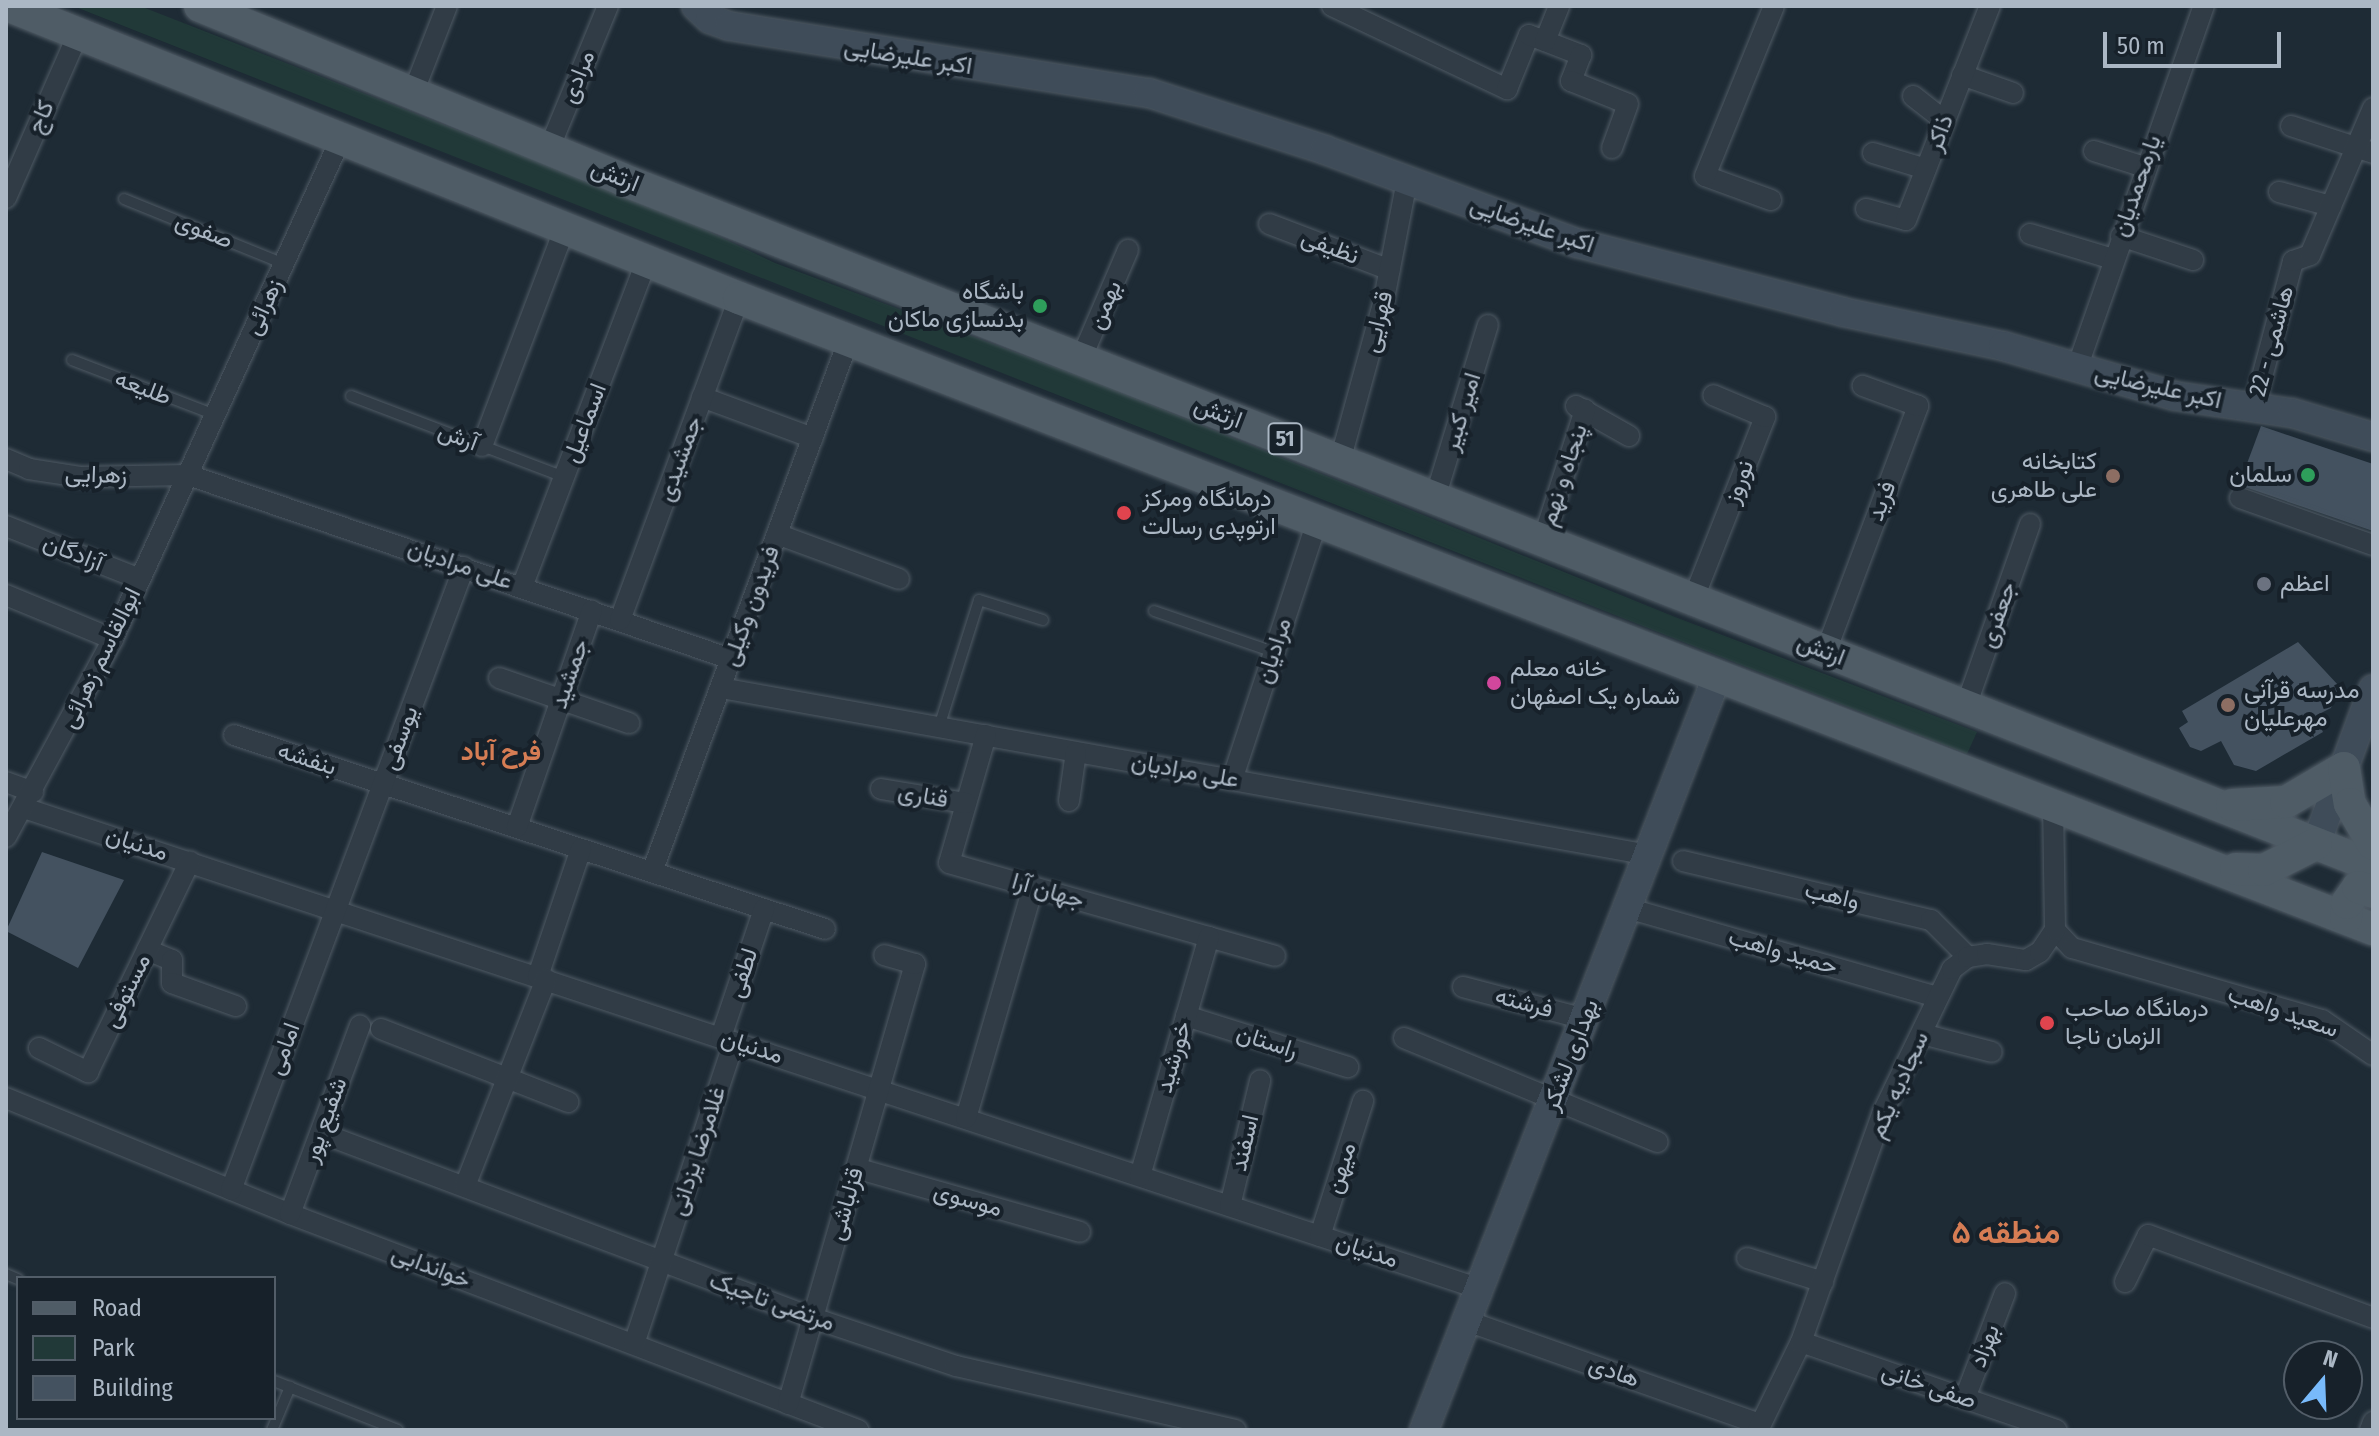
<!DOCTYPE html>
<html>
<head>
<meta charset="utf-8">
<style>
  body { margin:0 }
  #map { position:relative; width:2379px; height:1436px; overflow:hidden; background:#1e2b35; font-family:"Fira Sans Condensed",Vazirmatn,sans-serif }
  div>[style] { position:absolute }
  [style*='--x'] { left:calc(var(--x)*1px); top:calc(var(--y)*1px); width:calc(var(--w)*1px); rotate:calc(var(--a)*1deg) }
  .green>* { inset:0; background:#213938 }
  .building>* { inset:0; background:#445260 }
  .roads { filter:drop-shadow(0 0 2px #4f5a64) drop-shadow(0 0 2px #4f5a64) }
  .lane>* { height:10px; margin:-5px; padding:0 5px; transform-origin:5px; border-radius:5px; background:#313c46 }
  .street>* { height:20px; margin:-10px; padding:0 10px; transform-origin:10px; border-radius:10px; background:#313c46 }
  .secondary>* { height:28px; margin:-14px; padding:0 14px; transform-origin:14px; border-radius:14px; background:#3f4c59 }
  .primary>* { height:32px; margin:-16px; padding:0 16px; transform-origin:16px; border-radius:16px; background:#4f5c66 }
  .dots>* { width:22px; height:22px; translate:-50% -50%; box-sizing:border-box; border:4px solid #17212a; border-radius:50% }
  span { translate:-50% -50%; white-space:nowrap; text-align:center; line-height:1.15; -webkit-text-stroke:8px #17212a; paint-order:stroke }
  .shield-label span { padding:2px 6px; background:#17212a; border:2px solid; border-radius:6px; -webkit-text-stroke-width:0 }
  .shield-label { font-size:22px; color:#abb7c4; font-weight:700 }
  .street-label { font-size:24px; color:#abb7c4 }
  .poi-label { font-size:24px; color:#abb7c4 }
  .right { translate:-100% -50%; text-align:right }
  .left { translate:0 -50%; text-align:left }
  .neighbourhood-label { font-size:26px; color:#d67d54; font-weight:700 }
  .district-label { font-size:32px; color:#d67d54; font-weight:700 }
  .frame { position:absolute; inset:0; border:8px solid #abb7c4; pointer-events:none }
  .legend { position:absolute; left:16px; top:1276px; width:260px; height:144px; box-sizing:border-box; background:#17212a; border:2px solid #525d68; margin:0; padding:10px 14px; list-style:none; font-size:24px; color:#abb7c4 }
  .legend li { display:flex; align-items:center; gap:16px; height:40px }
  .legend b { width:40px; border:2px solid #525d68 }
  .north { position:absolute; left:2283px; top:1340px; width:80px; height:80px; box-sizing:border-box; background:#17212a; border:2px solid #525d68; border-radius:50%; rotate:19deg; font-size:22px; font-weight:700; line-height:32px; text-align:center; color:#abb7c4 }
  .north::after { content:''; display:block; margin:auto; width:28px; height:36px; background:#78bafb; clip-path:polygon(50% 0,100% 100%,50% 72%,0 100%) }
  .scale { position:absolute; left:2103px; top:32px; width:178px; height:36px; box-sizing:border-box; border:4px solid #abb7c4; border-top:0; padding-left:10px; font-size:24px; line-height:28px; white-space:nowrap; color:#abb7c4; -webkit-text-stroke:6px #17212a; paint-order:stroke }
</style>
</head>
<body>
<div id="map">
  <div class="green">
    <div style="clip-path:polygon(73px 6px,140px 6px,670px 213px,775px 263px,1090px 380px,1675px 617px,1977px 732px,1967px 754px)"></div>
  </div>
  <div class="building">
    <div style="clip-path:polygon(2261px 426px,2373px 464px,2373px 531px,2239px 485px)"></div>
    <div style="clip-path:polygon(2298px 642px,2339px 686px,2331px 708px,2315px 716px,2323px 732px,2256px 771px,2234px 765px,2221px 741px,2201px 751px,2190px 747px,2179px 728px,2188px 722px,2182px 711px)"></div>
    <div style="clip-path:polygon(42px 852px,124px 880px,78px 968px,6px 931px)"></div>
  </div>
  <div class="roads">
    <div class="lane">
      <div style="--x:124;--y:199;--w:173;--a:22.1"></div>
      <div style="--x:72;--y:360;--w:153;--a:21"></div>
      <div style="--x:351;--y:396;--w:228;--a:20.8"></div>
      <div style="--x:1154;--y:611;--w:127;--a:18.9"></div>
      <div style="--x:939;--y:727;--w:133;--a:-72.5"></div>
      <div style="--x:979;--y:600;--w:67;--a:17.4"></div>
      <div style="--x:6;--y:1274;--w:13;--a:23"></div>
      <div style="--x:274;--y:1381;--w:133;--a:21.6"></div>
      <div style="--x:272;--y:1430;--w:47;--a:-67.3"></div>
    </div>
    <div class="street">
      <div style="--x:1332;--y:6;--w:194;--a:25.4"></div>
      <div style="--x:1507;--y:89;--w:58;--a:-67.8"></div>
      <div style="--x:1529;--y:35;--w:56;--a:21"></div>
      <div style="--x:1581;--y:55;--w:28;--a:111"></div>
      <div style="--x:1571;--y:81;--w:61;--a:22"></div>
      <div style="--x:1628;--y:104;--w:47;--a:110"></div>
      <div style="--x:1545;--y:41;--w:38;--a:-68"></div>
      <div style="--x:1962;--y:75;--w:54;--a:19.4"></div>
      <div style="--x:413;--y:93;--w:93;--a:-68.7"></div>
      <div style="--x:1913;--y:96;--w:39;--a:38"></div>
      <div style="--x:2291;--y:126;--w:86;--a:18.2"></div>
      <div style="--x:549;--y:149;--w:155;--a:-67.6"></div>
      <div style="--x:2094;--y:151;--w:52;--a:17.7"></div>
      <div style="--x:1873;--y:153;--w:55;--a:16.8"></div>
      <div style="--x:2279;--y:192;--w:54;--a:15.1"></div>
      <div style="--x:6;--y:198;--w:177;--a:-66.3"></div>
      <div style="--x:1771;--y:200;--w:70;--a:-160"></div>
      <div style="--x:1705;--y:176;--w:183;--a:-67.9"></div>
      <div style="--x:1866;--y:209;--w:41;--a:15.4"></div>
      <div style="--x:1906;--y:220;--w:230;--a:-68.6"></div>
      <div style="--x:1269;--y:224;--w:129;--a:20.8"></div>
      <div style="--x:2030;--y:234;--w:87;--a:16.8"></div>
      <div style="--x:2121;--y:236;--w:76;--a:18.4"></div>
      <div style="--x:1081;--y:359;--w:119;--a:-66.7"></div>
      <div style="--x:2077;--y:368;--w:384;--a:-70.7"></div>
      <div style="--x:702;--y:397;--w:118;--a:20.3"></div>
      <div style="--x:1576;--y:406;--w:61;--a:29.5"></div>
      <div style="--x:2254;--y:407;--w:151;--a:-75"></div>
      <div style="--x:2293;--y:261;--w:18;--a:-19"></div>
      <div style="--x:2310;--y:255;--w:160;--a:-66.8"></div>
      <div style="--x:482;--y:446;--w:234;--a:-69.2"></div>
      <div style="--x:6;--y:459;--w:25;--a:23"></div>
      <div style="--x:29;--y:469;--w:53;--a:8.7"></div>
      <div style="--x:81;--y:477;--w:107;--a:-1.1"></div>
      <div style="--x:188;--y:475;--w:573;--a:18.72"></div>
      <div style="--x:1340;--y:461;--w:163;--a:-74.7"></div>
      <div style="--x:1383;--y:304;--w:126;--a:-79"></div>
      <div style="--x:1435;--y:498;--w:181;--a:-73"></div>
      <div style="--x:2240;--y:498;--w:141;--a:19.5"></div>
      <div style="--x:6;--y:526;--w:144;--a:21.6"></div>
      <div style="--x:777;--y:534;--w:130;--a:20.2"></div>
      <div style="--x:1543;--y:540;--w:137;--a:-72.1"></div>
      <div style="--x:522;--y:587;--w:351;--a:-69.1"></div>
      <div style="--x:6;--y:595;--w:116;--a:22.4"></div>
      <div style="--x:1693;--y:600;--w:197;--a:-68.5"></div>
      <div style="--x:1765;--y:417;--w:56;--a:-157.1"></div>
      <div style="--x:620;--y:620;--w:343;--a:-69.7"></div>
      <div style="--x:1826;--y:651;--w:262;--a:-69.4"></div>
      <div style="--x:1918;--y:406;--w:59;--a:-160"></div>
      <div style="--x:499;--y:678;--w:138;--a:19.1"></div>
      <div style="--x:721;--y:688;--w:943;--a:10.2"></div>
      <div style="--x:1966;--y:706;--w:193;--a:-70.6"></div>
      <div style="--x:234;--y:735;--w:622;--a:18.17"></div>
      <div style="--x:986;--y:735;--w:133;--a:106.1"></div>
      <div style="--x:949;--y:863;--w:339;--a:15.9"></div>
      <div style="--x:1232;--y:780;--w:272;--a:-71.8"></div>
      <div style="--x:6;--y:782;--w:29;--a:20"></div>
      <div style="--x:881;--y:789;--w:86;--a:9.4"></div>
      <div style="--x:1069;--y:801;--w:49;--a:-81.9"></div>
      <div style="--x:24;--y:808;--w:1533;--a:18.28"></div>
      <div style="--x:517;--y:827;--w:229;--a:-70.9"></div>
      <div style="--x:6;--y:837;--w:225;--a:-61.6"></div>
      <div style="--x:113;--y:639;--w:550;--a:-65.53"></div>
      <div style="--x:1683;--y:861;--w:255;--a:13.4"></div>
      <div style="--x:1931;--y:920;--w:52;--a:45"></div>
      <div style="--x:652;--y:872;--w:568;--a:-69.72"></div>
      <div style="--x:1627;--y:908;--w:323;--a:16"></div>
      <div style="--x:2055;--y:930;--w:25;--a:47"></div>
      <div style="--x:2072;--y:948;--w:260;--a:16.1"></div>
      <div style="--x:2322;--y:1020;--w:62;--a:34.5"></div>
      <div style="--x:147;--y:950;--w:27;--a:22"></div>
      <div style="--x:172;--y:960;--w:23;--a:90"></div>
      <div style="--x:172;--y:983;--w:68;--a:19.8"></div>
      <div style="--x:538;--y:976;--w:134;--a:-71.3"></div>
      <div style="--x:1463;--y:987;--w:126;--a:14.7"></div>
      <div style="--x:1186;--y:1016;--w:170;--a:17.5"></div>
      <div style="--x:381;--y:1029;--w:201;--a:21.3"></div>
      <div style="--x:1922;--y:1034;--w:72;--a:14.4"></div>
      <div style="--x:721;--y:1037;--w:135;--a:-71.4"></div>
      <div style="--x:1404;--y:1038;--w:274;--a:22.3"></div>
      <div style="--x:39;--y:1048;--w:55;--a:26.1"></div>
      <div style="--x:88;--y:1072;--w:234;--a:-64.2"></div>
      <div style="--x:6;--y:1098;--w:307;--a:22.2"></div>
      <div style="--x:290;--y:1214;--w:608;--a:20.82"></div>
      <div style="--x:966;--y:1118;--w:241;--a:-73.8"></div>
      <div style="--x:321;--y:1133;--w:526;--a:20.61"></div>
      <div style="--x:813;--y:1318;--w:151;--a:18.6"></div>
      <div style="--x:956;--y:1366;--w:287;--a:12.9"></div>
      <div style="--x:856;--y:1168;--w:233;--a:15.9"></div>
      <div style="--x:1140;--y:1176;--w:249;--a:-73.9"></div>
      <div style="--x:465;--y:1186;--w:222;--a:-68.6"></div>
      <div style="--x:231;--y:1190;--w:665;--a:-69.49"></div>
      <div style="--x:1230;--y:1206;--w:129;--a:-76.5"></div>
      <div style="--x:290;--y:1214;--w:201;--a:-69.6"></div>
      <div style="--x:1320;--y:1236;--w:142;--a:-72.3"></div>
      <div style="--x:1747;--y:1258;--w:80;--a:17.5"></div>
      <div style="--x:2125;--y:1282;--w:52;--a:-63.9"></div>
      <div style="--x:2148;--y:1235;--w:240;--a:20.2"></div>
      <div style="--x:1467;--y:1321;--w:311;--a:19.4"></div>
      <div style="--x:1801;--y:1342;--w:270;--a:19"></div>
      <div style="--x:634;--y:1344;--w:318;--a:-71.7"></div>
      <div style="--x:1965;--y:1398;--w:112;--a:-69.1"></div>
      <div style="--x:788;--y:1404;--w:458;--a:-73.9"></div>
      <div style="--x:915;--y:964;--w:32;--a:-164"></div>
      <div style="--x:1758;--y:1430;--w:98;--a:-64"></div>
      <div style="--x:1801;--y:1342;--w:242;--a:-70.4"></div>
      <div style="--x:1882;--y:1114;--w:161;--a:-64.2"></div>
      <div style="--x:1952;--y:969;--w:20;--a:-37"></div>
      <div style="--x:1968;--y:957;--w:19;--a:-9"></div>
      <div style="--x:1987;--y:954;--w:39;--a:9"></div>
      <div style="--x:2026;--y:960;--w:16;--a:-30"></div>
      <div style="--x:2040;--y:952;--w:27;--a:-56"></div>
      <div style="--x:2055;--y:930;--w:125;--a:-90.9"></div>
      <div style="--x:2370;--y:1430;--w:9;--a:-69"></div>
    </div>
    <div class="secondary">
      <div style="--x:696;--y:6;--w:19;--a:43"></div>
      <div style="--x:710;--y:19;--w:20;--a:20"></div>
      <div style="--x:729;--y:26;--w:425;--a:9.1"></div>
      <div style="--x:1149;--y:93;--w:185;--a:17.9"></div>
      <div style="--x:1325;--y:150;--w:269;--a:20.3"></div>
      <div style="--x:1577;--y:243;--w:275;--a:14.5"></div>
      <div style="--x:1843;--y:312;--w:164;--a:12"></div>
      <div style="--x:2003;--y:346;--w:179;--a:16.2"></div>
      <div style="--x:2175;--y:396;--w:118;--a:8.3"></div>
      <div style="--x:2292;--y:413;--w:84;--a:16.5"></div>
      <div style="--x:2316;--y:844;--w:165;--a:-69.8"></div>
      <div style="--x:1424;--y:1430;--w:806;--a:-68.75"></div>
    </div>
    <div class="primary">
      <div style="--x:9;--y:6;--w:786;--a:21.8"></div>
      <div style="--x:739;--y:298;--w:1752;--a:21.12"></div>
      <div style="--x:200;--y:6;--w:455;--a:22.3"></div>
      <div style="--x:621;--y:179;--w:1882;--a:21.41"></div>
      <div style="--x:2232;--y:805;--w:54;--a:-3.2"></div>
      <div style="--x:2286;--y:802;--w:67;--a:-30.4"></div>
      <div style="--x:2344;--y:768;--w:36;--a:81"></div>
      <div style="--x:2350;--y:804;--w:46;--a:60.1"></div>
      <div style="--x:2236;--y:869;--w:28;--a:2"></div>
      <div style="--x:2264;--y:870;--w:58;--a:-26.6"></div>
      <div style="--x:2346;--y:918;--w:15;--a:-86"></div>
      <div style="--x:2347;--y:903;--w:19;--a:-55"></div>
      <div style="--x:2358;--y:887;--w:16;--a:18"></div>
    </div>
  </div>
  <div class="dots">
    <div style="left:1040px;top:306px;background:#2e9e5b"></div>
    <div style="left:2308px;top:475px;background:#2e9e5b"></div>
    <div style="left:2113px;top:476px;background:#8d6e63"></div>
    <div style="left:1124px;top:513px;background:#e0444e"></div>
    <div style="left:2264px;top:584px;background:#6b7280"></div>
    <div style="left:1494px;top:683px;background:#d1479c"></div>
    <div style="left:2228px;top:705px;background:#8d6e63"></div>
    <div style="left:2047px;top:1023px;background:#e0444e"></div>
  </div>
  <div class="shield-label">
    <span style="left:1285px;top:439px">51</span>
  </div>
  <div class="street-label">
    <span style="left:908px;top:57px;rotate:9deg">اکبر علیرضایی</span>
    <span style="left:578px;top:77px;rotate:-68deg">مرادی</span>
    <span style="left:41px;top:117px;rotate:-66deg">کاج</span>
    <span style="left:1940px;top:133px;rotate:-69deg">ذاکر</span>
    <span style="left:615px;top:176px;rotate:22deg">ارتش</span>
    <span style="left:2137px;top:186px;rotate:-71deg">یارمحمدیان</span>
    <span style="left:1532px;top:225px;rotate:19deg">اکبر علیرضایی</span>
    <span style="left:204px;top:231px;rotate:22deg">صفوی</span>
    <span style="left:1330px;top:247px;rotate:21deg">نظیفی</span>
    <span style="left:1105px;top:305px;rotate:-67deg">بهمن</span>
    <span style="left:264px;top:307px;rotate:-65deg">زهرائی</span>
    <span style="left:1378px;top:322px;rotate:-76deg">قهرایی</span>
    <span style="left:2272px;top:341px;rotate:-75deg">هاشمی - 22</span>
    <span style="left:2158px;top:387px;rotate:13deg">اکبر علیرضایی</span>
    <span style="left:143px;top:388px;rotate:21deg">طلیعه</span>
    <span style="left:1462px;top:412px;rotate:-73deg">امیر کبیر</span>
    <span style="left:1218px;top:413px;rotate:21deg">ارتش</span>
    <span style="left:585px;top:423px;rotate:-69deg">اسماعیل</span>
    <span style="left:458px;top:437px;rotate:21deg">آرش</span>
    <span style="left:680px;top:459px;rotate:-70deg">جمشیدی</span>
    <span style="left:96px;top:475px;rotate:2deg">زهرایی</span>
    <span style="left:1564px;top:475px;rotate:-72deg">پنجاه و نهم</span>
    <span style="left:1739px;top:482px;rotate:-69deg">نوروز</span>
    <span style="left:1882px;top:501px;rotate:-69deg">فرید</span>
    <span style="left:73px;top:553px;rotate:22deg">آزادگان</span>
    <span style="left:460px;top:565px;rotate:19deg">علی مرادیان</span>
    <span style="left:751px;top:606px;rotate:-70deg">فریدون وکیلی</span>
    <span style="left:1998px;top:615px;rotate:-71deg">جعفری</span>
    <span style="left:1821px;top:650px;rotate:21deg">ارتش</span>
    <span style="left:1274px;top:651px;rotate:-72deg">مرادیان</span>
    <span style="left:101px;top:658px;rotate:-64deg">ابوالقاسم زهرائی</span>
    <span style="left:570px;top:674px;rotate:-71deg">جمشید</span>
    <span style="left:400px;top:738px;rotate:-70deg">یوسفی</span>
    <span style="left:307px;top:759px;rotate:18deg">بنفشه</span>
    <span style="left:1185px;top:771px;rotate:10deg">علی مرادیان</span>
    <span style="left:923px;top:796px;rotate:10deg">قناری</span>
    <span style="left:137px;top:844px;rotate:18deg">مدنیان</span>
    <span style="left:1048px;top:891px;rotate:16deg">جهان آرا</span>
    <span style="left:1832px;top:896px;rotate:13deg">واهب</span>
    <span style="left:1783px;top:952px;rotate:16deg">حمید واهب</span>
    <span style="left:743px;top:973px;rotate:-72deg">لطفی</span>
    <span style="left:127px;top:991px;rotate:-64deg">مستوفی</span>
    <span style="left:1524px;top:1003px;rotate:15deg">فرشته</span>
    <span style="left:2283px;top:1012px;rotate:19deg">سعید واهب</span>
    <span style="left:1267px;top:1042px;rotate:18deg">راستان</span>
    <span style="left:752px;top:1047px;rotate:18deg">مدنیان</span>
    <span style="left:284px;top:1049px;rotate:-70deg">امامی</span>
    <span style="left:1571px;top:1055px;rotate:-69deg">بهداری لشکر</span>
    <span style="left:1174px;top:1057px;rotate:-74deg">خورشید</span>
    <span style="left:1899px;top:1085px;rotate:-66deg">سجادیه یکم</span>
    <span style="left:325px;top:1120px;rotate:-70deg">شفیع پور</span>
    <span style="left:1245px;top:1143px;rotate:-77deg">اسفند</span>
    <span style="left:698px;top:1151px;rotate:-72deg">غلامرضا یزدانی</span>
    <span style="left:1341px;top:1168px;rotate:-72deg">میهن</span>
    <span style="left:968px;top:1200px;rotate:16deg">موسوی</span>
    <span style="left:846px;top:1204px;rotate:-74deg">قزلباشی</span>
    <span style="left:1367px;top:1251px;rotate:18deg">مدنیان</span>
    <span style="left:431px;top:1267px;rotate:21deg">خواندابی</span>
    <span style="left:772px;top:1302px;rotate:20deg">مرتضی تاجیک</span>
    <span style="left:1985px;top:1346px;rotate:-69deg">بهزاد</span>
    <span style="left:1614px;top:1372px;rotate:19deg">هادی</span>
    <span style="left:1929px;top:1386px;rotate:19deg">صفی خانی</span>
  </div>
  <div class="poi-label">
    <span class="right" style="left:1024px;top:306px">باشگاه<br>بدنسازی ماکان</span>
    <span class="right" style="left:2097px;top:476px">کتابخانه<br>علی طاهری</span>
    <span class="right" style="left:2292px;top:475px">سلمان</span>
    <span class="left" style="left:1142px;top:513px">درمانگاه ومرکز<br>ارتوپدی رسالت</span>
    <span class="left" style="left:2280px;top:584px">اعظم</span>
    <span class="left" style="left:1510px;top:683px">خانه معلم<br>شماره یک اصفهان</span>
    <span class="left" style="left:2244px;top:705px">مدرسه قرآنی<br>مهرعلیان</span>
    <span class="left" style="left:2065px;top:1023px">درمانگاه صاحب<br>الزمان ناجا</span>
  </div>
  <div class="neighbourhood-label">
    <span style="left:501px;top:752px">فرح آباد</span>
  </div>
  <div class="district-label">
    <span style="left:2006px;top:1232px">منطقه ۵</span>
  </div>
  <div class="frame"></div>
  <ul class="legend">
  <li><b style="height:10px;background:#4f5c66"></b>Road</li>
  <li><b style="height:22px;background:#213938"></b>Park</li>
  <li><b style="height:22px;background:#445260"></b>Building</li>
  </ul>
  <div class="north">N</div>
  <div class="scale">50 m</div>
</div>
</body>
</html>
